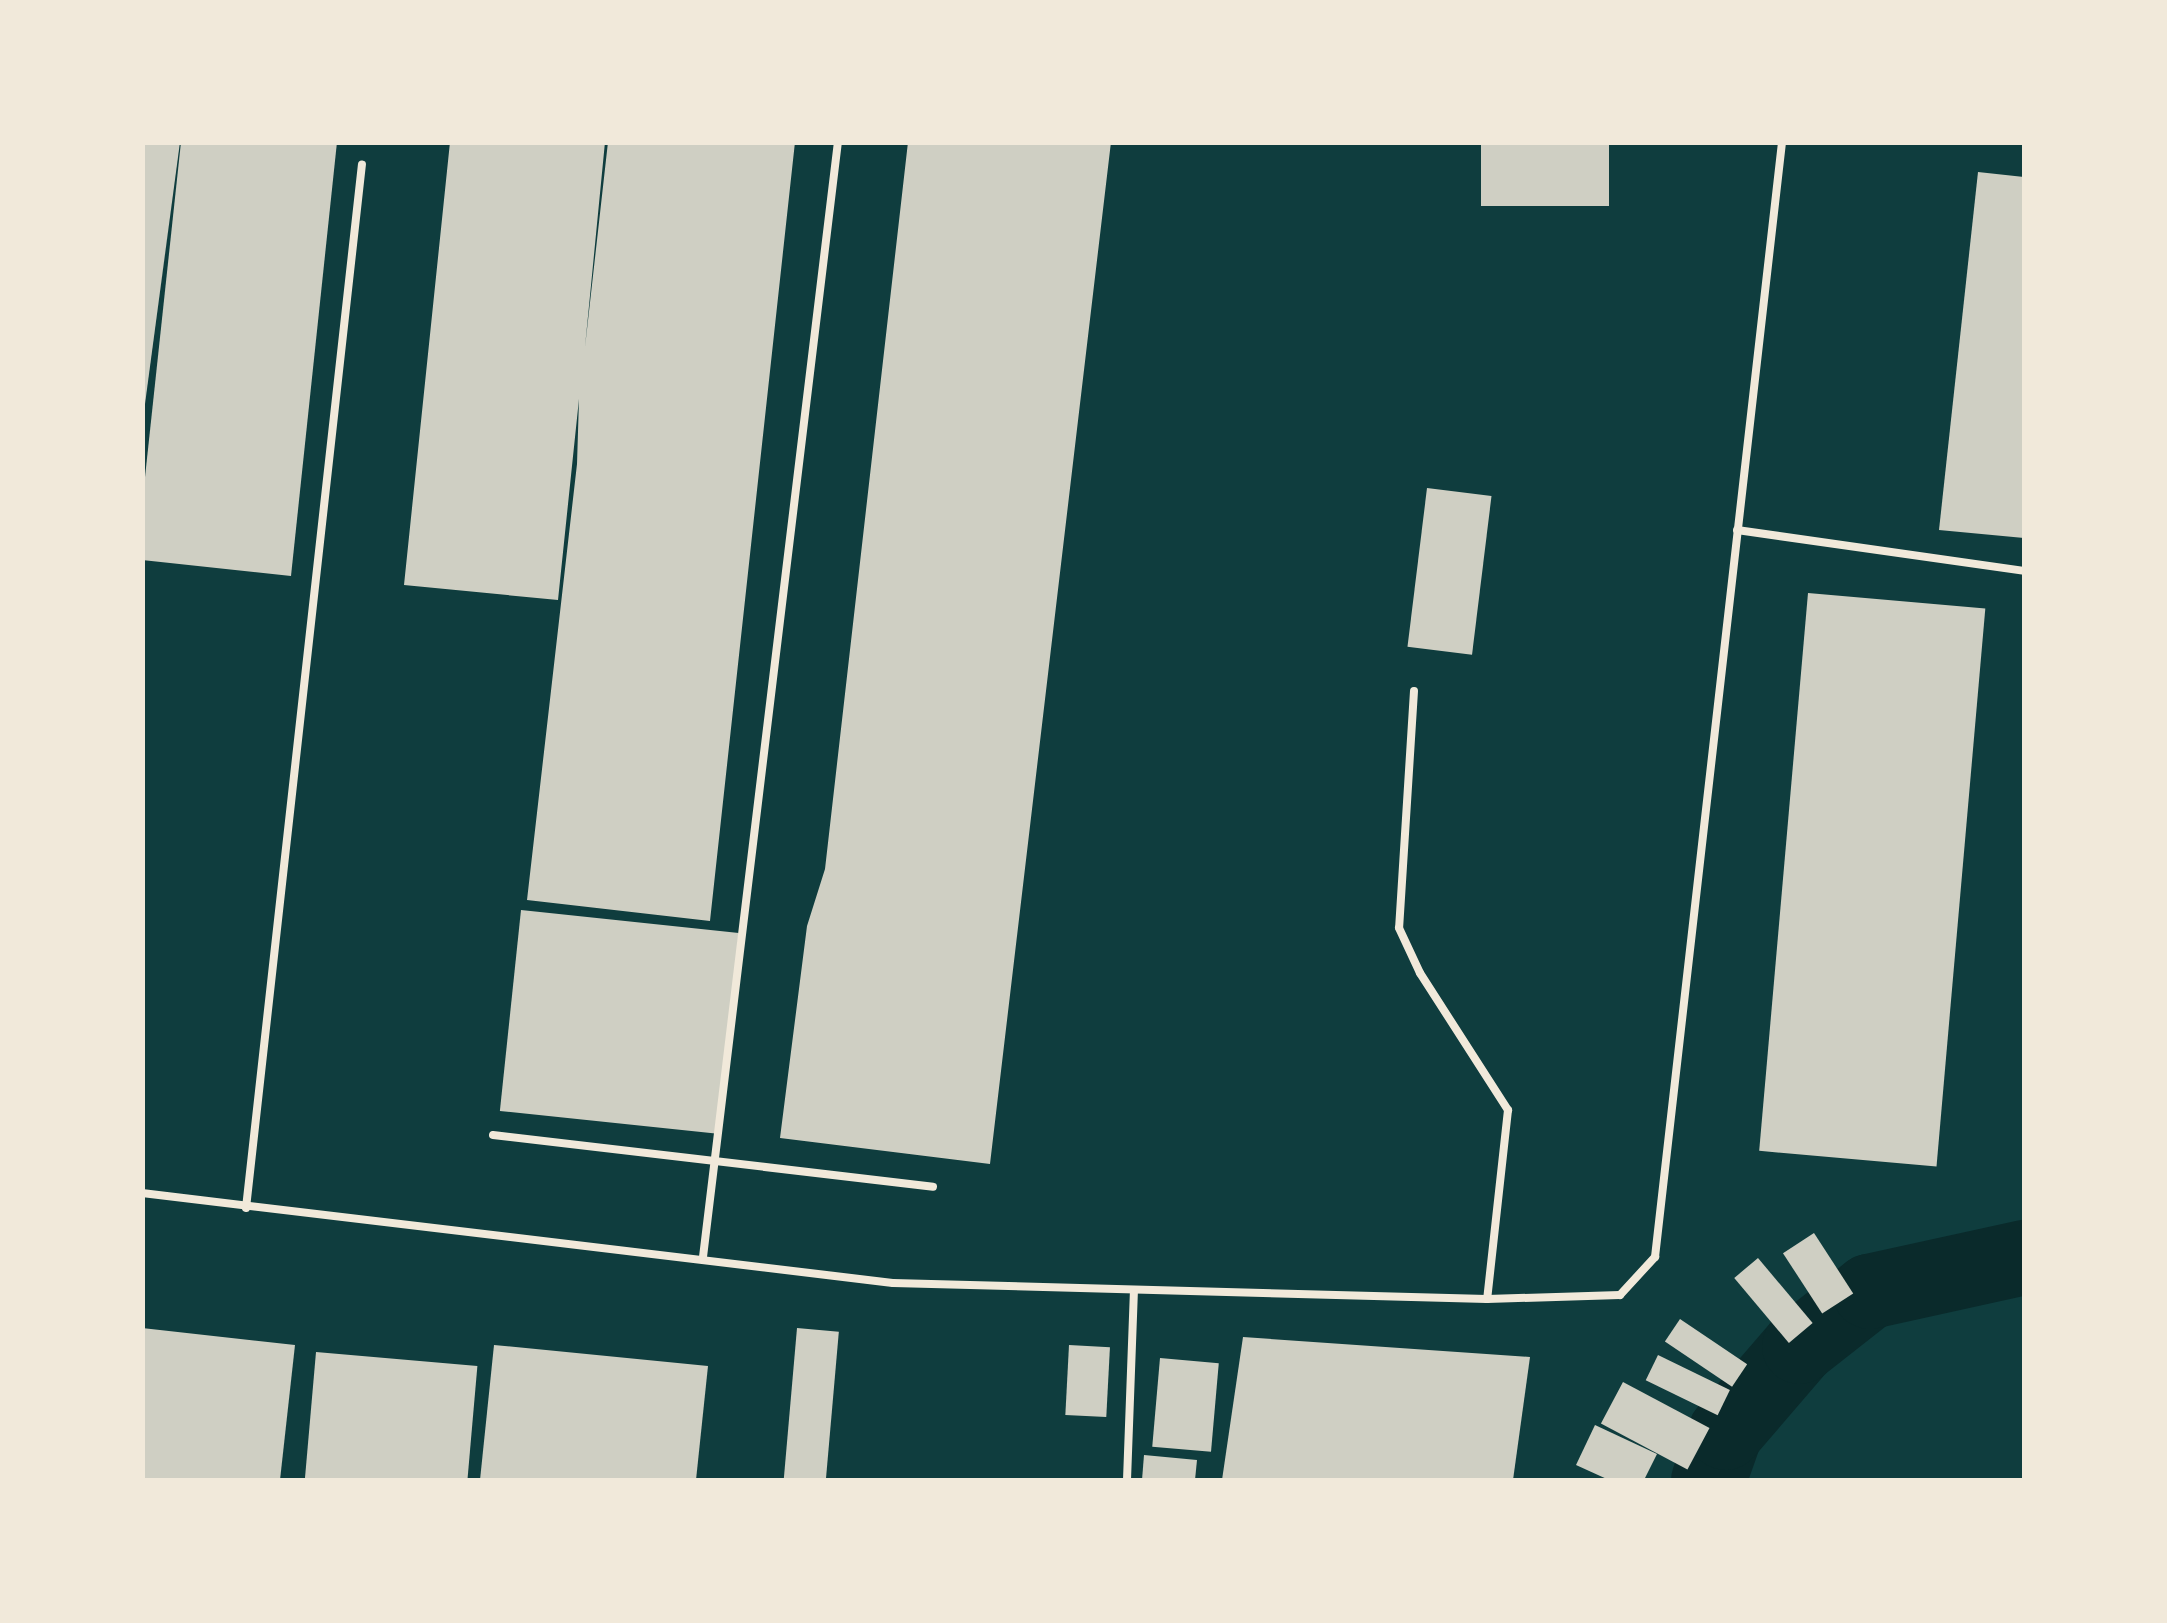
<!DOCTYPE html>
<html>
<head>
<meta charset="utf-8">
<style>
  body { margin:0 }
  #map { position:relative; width:2167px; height:1623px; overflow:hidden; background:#0f3d3e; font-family:"Archivo Narrow",sans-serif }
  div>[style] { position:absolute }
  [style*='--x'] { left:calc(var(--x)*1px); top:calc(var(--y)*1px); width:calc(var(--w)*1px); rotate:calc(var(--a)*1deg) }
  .river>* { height:75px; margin:-37.5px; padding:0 37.5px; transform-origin:37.5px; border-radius:37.5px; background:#0a2a2b }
  .building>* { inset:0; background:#cfcfc3; transform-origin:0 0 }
  .service>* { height:8px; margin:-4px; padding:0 4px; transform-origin:4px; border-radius:4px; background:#f1e9da }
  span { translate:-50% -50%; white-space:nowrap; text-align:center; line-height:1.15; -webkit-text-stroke:9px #f1e9da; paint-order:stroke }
  .frame { position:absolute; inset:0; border:145px solid #f1e9da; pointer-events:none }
</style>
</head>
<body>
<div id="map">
  <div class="river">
    <div style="--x:1708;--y:1480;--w:51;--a:-70.5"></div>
    <div style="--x:1725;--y:1432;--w:113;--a:-49.3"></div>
    <div style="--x:1799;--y:1346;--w:89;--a:-38.2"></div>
    <div style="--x:1869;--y:1291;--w:159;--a:-12.4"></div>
  </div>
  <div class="building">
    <div style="clip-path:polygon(142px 142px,180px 142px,145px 404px,142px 404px)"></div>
    <div style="clip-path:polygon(181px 142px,337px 142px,291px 576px,142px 560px,142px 505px)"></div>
    <div style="clip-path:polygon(450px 142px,605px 142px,585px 347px,608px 142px,795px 142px,710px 921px,527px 900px,577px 464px,579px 399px,558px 600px,404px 585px)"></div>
    <div style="clip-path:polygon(908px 142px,1111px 142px,990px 1164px,780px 1138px,807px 926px,825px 869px)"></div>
    <div style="left:1481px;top:142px;width:128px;height:64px"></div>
    <div style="clip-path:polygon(1978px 172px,2024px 177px,2024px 538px,1939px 530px)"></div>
    <div style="left:1427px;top:488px;width:65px;height:160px;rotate:7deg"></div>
    <div style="left:1808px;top:593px;width:178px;height:560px;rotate:5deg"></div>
    <div style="left:521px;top:910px;width:219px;height:202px;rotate:6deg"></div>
    <div style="left:1814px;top:1233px;width:72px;height:37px;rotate:57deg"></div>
    <div style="left:1758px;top:1258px;width:85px;height:31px;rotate:50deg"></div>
    <div style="left:1680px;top:1319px;width:81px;height:27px;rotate:34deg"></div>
    <div style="clip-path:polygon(142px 1328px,295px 1345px,280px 1480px,142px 1480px)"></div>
    <div style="left:797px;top:1328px;width:42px;height:153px;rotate:5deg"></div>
    <div style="clip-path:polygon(1243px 1337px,1530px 1357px,1513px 1480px,1222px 1480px)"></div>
    <div style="clip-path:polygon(494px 1345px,708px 1366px,696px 1480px,480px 1480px)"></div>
    <div style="left:1069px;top:1345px;width:41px;height:70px;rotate:3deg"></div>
    <div style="left:316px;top:1352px;width:162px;height:129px;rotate:5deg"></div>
    <div style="left:1658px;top:1355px;width:80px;height:28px;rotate:26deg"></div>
    <div style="left:1160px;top:1358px;width:59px;height:89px;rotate:5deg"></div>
    <div style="left:1623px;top:1382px;width:98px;height:47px;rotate:28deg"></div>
    <div style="clip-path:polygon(1595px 1425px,1657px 1454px,1644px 1480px,1609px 1480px,1576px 1465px)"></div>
    <div style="clip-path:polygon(1144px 1455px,1197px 1460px,1195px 1480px,1142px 1480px)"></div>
  </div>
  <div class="service">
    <div style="--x:1737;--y:530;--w:290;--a:8.1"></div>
    <div style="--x:1414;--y:691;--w:237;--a:93.6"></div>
    <div style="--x:1399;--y:928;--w:50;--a:65"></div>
    <div style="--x:1420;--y:973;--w:163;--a:57.3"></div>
    <div style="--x:1508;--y:1110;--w:190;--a:96.3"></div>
    <div style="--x:493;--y:1135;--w:443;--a:6.7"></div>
    <div style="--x:142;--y:1193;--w:756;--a:6.83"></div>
    <div style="--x:893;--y:1283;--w:594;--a:1.54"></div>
    <div style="--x:1487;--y:1299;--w:133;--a:-1.7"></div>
    <div style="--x:1620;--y:1295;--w:52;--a:-47.4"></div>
    <div style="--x:1655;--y:1257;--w:1122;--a:-83.5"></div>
    <div style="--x:246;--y:1208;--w:1050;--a:-83.66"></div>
    <div style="--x:703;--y:1257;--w:1123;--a:-83.1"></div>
    <div style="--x:1127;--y:1480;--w:190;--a:-87.9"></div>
  </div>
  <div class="frame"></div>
</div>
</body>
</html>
